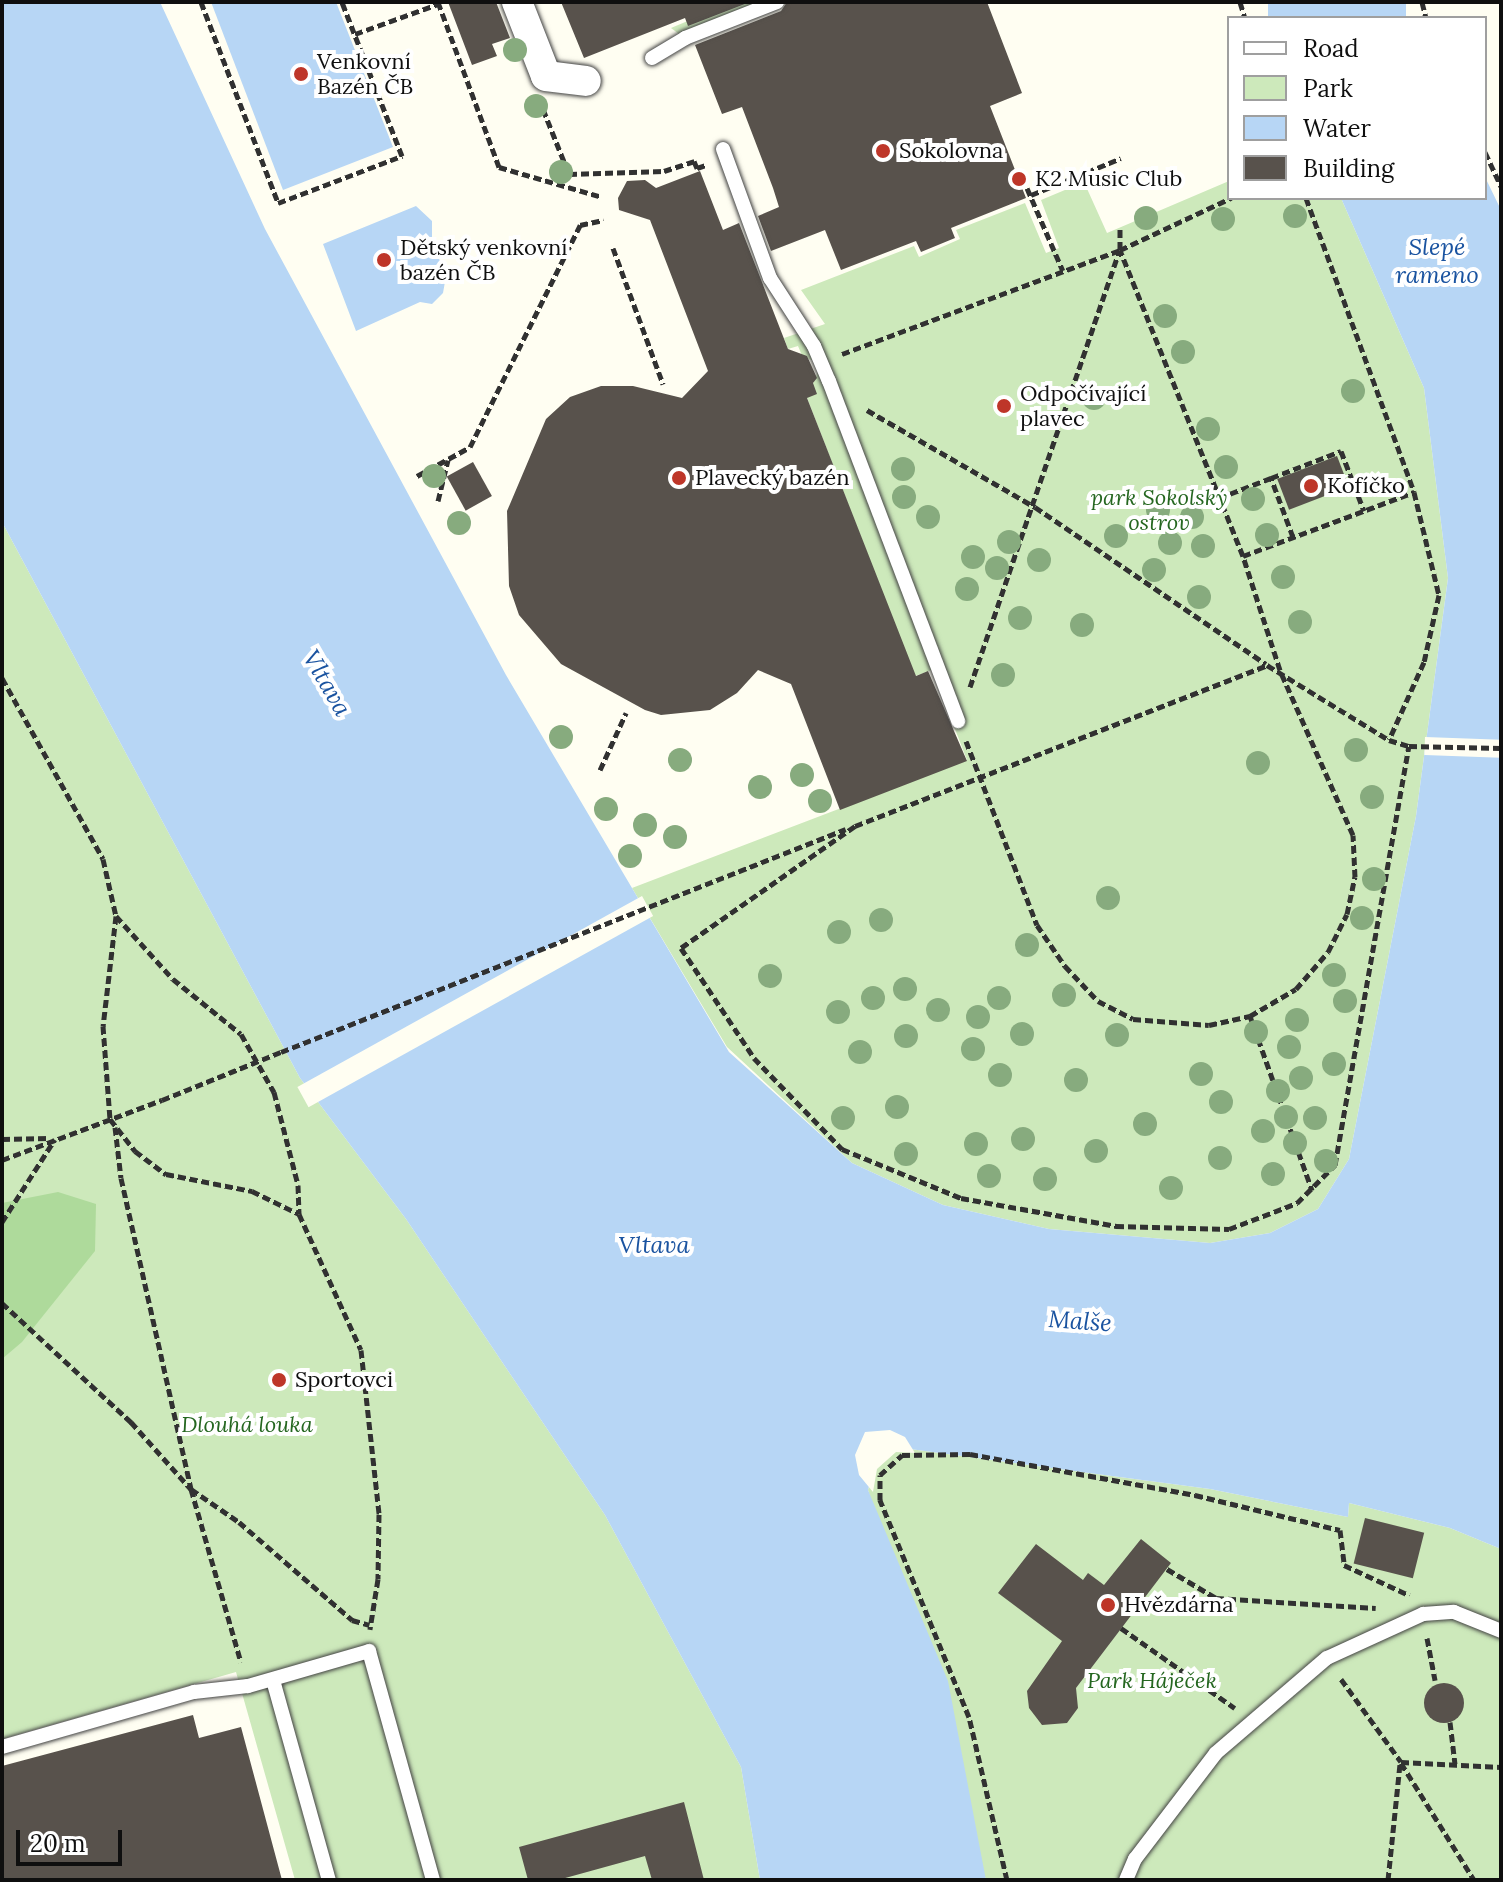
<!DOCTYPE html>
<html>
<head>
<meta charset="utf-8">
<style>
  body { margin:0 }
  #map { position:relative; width:1503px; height:1882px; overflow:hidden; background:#fffef2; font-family:Lora,serif }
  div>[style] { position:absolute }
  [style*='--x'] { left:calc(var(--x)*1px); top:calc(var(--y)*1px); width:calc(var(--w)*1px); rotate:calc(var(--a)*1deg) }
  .green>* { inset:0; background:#cde9bb }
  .forest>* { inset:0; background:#aeda9b }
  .water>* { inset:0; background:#b7d6f5; transform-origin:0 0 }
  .pier>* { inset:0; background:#fffef2; transform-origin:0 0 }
  .building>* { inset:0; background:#58524c; transform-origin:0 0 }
  .round { border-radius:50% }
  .path>* { height:5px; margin-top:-2.5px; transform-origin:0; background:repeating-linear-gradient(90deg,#313131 0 8px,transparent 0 12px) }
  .roads { filter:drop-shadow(0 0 2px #424242) drop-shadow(0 0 2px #424242) }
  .service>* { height:14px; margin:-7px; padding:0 7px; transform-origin:7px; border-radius:7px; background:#fff }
  .minor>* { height:30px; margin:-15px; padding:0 15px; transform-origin:15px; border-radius:15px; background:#fff }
  .path-bridge>* { height:5px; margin-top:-2.5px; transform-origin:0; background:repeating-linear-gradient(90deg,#313131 0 8px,transparent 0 12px) }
  .trees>* { width:24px; height:24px; margin:-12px; border-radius:50%; background:#87ab7e }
  .dots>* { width:22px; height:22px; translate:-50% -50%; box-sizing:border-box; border:4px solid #fff; border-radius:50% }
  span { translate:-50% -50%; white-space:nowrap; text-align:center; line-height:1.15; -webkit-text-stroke:8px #fff; paint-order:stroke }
  .poi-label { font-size:22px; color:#0f0f0f }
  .left { translate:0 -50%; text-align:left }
  .park-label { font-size:22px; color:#256720; font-style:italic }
  .water-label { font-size:24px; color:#1a53a0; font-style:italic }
  .frame { position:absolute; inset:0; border:4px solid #0f0f0f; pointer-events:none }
  .legend { position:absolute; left:1227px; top:16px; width:260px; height:184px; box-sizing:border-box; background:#fff; border:2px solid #9f9f9f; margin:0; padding:10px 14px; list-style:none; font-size:24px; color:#0f0f0f }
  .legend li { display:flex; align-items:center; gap:16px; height:40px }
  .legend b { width:40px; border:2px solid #9f9f9f }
  .scale { position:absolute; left:16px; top:1830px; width:106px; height:36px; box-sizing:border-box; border:4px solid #0f0f0f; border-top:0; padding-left:10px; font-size:24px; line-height:28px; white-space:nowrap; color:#0f0f0f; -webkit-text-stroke:6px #fff; paint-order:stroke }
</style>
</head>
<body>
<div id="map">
  <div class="green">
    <div style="clip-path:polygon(733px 2px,765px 2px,679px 34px,671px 28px)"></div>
    <div style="clip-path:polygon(1229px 181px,1229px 198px,1341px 198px,1424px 388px,1448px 578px,1416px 816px,1349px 1159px,1318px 1209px,1270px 1233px,1210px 1243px,1049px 1229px,943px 1205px,852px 1163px,727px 1047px,632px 888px,967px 760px,932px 670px,915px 676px,807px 398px,820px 367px,817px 361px,803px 358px,798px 346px,788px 349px,784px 338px,825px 324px,801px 290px,914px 246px,919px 257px,960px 239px,956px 230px,1025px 203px,1046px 253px,1059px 248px,1041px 200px,1084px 182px,1107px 233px)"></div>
    <div style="clip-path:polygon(2px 522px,300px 1078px,406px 1219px,605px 1515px,741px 1767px,760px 1880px,295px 1880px,236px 1672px,2px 1739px)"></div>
    <div style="clip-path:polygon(895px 1447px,1210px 1489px,1348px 1517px,1349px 1503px,1450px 1528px,1501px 1549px,1501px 1880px,986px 1880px,868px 1490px,874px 1467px)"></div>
  </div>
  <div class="forest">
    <div style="clip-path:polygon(58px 1192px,96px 1204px,95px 1251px,22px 1342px,2px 1359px,2px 1203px)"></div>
  </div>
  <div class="water">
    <div style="clip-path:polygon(2px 2px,160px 2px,265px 229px,506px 675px,729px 1052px,852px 1163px,943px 1205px,1049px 1229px,1210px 1243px,1270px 1233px,1318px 1209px,1349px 1159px,1416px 816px,1448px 578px,1424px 388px,1341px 198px,1485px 198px,1485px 177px,1501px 210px,1501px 1549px,1450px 1528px,1349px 1503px,1348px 1517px,1210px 1489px,895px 1447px,874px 1467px,868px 1490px,948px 1681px,986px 1880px,760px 1880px,741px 1767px,605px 1515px,406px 1219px,300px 1078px,2px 522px)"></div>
    <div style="clip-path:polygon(211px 2px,336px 2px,393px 147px,283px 190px)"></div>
    <div style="left:1268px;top:2px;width:138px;height:16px"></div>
    <div style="clip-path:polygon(416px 206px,432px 221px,432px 241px,446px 276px,443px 293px,432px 304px,420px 302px,356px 331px,323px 244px)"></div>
  </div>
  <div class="pier">
    <div style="left:1425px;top:737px;width:76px;height:18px;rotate:2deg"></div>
    <div style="left:642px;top:896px;width:23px;height:394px;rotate:61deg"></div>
    <div style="clip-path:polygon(890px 1430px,905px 1437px,915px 1453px,896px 1452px,877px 1469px,873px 1492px,859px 1475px,855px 1455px,865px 1432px)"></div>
  </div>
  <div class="building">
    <div style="clip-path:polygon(448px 2px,496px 2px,510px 38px,492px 44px,497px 56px,472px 65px)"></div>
    <div style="clip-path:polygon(561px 2px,750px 2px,688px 26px,685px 18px,584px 58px)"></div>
    <div style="clip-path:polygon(787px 2px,987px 2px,1022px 93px,990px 106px,1026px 198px,951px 228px,955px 238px,921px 252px,916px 241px,841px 270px,825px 230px,771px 251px,758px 216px,779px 207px,773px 188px,742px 107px,722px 114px,695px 45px,781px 11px)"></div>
    <div style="clip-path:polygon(700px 171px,723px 230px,739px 223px,788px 349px,807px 356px,817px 378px,813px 383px,817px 394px,807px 398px,916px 676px,928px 671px,967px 761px,840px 810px,791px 684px,758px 670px,737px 693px,710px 710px,661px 715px,645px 710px,561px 664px,519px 615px,509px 586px,507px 511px,546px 419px,570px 397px,601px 386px,633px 386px,682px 398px,708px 371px,650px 220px,619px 210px,618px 198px,627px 181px,645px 180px,656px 188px)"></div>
    <div style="left:1337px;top:456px;width:33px;height:64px;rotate:69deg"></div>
    <div style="left:473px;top:462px;width:39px;height:30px;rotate:61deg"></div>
    <div style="left:1365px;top:1518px;width:61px;height:47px;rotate:14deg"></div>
    <div style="clip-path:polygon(1141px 1539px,1171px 1563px,1076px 1688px,1078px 1708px,1067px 1723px,1042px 1725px,1029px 1708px,1027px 1691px,1062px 1641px,998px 1593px,1036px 1544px,1083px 1580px,1088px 1573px,1104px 1585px)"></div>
    <div class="round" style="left:1424px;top:1683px;width:40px;height:40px"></div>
    <div style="clip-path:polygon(193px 1715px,199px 1738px,241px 1727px,282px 1880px,2px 1880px,2px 1766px)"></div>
    <div style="clip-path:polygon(684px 1802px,704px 1880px,652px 1880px,645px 1856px,558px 1880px,528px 1880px,519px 1847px)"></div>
  </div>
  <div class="path">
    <div style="--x:201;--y:2;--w:215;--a:69"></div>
    <div style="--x:278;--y:203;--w:133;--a:-20.8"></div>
    <div style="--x:402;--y:156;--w:165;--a:-111.3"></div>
    <div style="--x:438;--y:2;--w:176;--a:69.7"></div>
    <div style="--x:499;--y:167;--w:107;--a:16.2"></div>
    <div style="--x:1240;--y:2;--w:17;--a:73"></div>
    <div style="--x:1422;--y:2;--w:16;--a:76"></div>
    <div style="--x:355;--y:34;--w:88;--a:-19.9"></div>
    <div style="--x:543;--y:109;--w:70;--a:68.2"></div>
    <div style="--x:569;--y:174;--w:95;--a:-1.8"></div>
    <div style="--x:664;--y:171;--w:32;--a:-18"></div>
    <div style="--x:694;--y:161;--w:8;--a:67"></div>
    <div style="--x:697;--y:168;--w:9;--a:-18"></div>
    <div style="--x:1485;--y:152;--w:38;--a:65"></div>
    <div style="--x:1027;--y:188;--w:90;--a:66.6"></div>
    <div style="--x:1031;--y:195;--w:97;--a:-22.3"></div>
    <div style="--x:1306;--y:198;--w:313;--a:69.8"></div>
    <div style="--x:1414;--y:492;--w:106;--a:76.4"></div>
    <div style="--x:1439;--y:595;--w:69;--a:102.6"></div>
    <div style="--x:1424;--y:662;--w:85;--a:114.2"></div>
    <div style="--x:613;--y:248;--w:145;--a:69.8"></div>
    <div style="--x:842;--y:354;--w:297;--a:-20.5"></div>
    <div style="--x:1120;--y:250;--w:123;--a:-25.1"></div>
    <div style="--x:867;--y:410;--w:194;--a:30"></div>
    <div style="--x:1035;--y:507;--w:279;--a:34.2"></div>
    <div style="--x:417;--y:476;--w:60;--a:-28.7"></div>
    <div style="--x:470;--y:447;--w:248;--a:-63.6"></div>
    <div style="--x:580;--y:225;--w:24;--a:-12"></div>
    <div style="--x:1219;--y:498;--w:56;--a:-21"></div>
    <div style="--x:438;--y:501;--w:42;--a:-76.3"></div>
    <div style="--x:1293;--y:537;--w:63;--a:-110.4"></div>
    <div style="--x:1271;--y:478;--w:75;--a:-21.1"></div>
    <div style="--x:1341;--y:451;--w:64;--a:69"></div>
    <div style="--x:1243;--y:556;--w:183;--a:-20.5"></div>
    <div style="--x:2;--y:678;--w:207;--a:60.8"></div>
    <div style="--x:103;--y:859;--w:58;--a:77.2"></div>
    <div style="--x:116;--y:916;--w:111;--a:96.7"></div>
    <div style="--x:103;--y:1026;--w:93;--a:85.7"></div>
    <div style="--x:110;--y:1119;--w:41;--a:52"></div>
    <div style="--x:135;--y:1151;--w:39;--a:37"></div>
    <div style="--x:166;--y:1174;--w:88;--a:11.2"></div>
    <div style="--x:252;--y:1191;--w:52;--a:26.1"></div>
    <div style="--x:970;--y:687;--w:462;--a:-71.1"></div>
    <div style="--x:1120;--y:250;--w:22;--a:-90"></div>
    <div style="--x:966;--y:741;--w:197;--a:68.9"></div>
    <div style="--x:1037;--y:925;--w:50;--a:55.7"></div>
    <div style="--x:1065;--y:966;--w:48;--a:46.7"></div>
    <div style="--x:1098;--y:1001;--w:39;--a:27"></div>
    <div style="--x:1133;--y:1019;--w:76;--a:4.5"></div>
    <div style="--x:1209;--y:1025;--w:42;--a:-12.4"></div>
    <div style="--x:1250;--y:1016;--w:53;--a:-30.4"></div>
    <div style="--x:1296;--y:989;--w:49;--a:-49.1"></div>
    <div style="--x:1328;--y:952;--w:42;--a:-63.4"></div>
    <div style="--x:1347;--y:914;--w:38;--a:-78"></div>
    <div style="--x:1355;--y:877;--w:42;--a:-92.7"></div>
    <div style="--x:1353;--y:835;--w:180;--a:-113.9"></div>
    <div style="--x:1280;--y:670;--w:120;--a:-108"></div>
    <div style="--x:1243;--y:556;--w:330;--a:-111.9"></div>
    <div style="--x:600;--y:770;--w:63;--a:-65.5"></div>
    <div style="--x:855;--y:826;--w:213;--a:145"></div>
    <div style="--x:681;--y:948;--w:132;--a:56.4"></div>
    <div style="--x:754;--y:1058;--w:127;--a:46"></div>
    <div style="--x:842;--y:1149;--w:129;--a:22.4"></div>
    <div style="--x:961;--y:1198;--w:158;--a:10.2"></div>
    <div style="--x:1116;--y:1226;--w:113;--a:1.5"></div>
    <div style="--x:1229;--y:1229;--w:73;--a:-20.9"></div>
    <div style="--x:1297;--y:1203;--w:54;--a:-45"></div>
    <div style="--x:1335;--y:1165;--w:425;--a:-80"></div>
    <div style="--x:855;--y:826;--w:442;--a:-21.3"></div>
    <div style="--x:1267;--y:665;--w:143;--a:31.6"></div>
    <div style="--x:1389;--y:740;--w:21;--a:17"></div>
    <div style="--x:1409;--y:746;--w:92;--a:1.2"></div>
    <div style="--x:116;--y:916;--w:85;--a:47.9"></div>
    <div style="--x:173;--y:979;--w:87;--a:39"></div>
    <div style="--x:241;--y:1034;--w:67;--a:60.4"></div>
    <div style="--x:274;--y:1092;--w:96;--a:75.5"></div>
    <div style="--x:298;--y:1185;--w:29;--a:88"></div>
    <div style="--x:299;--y:1214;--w:149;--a:65.5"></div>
    <div style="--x:361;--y:1350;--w:165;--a:83.7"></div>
    <div style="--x:379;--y:1514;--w:65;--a:90.9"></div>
    <div style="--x:378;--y:1579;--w:51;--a:99.1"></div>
    <div style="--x:1250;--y:1016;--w:185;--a:70.4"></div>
    <div style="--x:281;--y:1052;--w:607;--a:-21.54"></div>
    <div style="--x:115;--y:1127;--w:51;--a:83.3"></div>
    <div style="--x:121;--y:1178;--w:319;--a:77.3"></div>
    <div style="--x:191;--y:1489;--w:180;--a:73.9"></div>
    <div style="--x:2;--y:1139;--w:47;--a:-1.2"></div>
    <div style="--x:2;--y:1160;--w:171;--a:-20.6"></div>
    <div style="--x:2;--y:1222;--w:98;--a:-57.4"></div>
    <div style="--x:2;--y:1303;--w:176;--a:42.7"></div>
    <div style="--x:131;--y:1422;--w:90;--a:48.2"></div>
    <div style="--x:191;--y:1489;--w:58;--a:34.5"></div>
    <div style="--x:239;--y:1522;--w:150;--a:40.9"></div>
    <div style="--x:352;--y:1620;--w:18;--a:16"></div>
    <div style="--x:1167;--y:1569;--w:57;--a:30.6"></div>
    <div style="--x:1216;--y:1598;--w:160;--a:3.6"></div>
    <div style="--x:1121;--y:1628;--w:139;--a:35.1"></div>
    <div style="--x:1427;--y:1638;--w:43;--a:79.2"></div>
    <div style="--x:1341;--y:1679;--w:102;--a:54.1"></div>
    <div style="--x:1401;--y:1762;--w:100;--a:2.9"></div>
    <div style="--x:1450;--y:1722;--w:42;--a:83.2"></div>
    <div style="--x:1401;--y:1763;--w:138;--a:58"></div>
    <div style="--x:1007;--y:1880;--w:167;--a:-103.1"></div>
    <div style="--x:969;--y:1717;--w:235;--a:-112.3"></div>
    <div style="--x:880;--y:1500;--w:25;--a:-90"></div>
    <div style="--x:880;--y:1475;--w:30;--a:-42"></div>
    <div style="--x:902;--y:1455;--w:68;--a:-0.8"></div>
    <div style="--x:970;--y:1454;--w:229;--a:10.3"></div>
    <div style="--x:1195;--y:1495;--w:149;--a:13.6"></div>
    <div style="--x:1340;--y:1530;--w:35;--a:83"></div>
    <div style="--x:1344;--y:1565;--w:72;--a:24.8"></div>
    <div style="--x:1388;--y:1880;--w:118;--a:-84.1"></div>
  </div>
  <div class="roads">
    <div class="service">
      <div style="--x:652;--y:58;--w:39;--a:-31"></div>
      <div style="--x:685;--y:38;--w:99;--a:-21.4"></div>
      <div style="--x:723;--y:149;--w:137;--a:70"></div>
      <div style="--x:770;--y:278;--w:81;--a:57.1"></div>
      <div style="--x:814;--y:346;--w:38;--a:67"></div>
      <div style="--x:829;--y:381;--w:364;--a:69.2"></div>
      <div style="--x:273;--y:1680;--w:208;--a:74.4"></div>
      <div style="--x:2;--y:1747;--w:200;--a:-16"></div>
      <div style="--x:194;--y:1692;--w:54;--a:-6.3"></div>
      <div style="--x:248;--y:1686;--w:126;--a:-16.1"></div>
      <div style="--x:369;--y:1651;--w:238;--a:74.4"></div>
      <div style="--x:1126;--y:1880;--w:23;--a:-67"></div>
      <div style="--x:1135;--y:1859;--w:133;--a:-52.6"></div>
      <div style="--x:1216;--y:1753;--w:146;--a:-40.6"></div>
      <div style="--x:1327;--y:1658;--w:106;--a:-24.6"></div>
      <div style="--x:1423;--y:1614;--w:31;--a:-4"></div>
      <div style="--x:1454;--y:1612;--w:51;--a:22"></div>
    </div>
    <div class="minor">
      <div style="--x:517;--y:2;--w:79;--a:68.6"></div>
      <div style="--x:546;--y:76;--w:40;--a:7.1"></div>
    </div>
  </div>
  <div class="path-bridge">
    <div style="--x:162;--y:1100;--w:128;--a:-22"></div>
  </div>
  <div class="trees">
    <div style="left:515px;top:50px"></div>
    <div style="left:536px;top:106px"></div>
    <div style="left:561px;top:172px"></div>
    <div style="left:1295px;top:216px"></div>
    <div style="left:1146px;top:218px"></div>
    <div style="left:1223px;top:219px"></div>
    <div style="left:1165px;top:316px"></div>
    <div style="left:1183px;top:352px"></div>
    <div style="left:1353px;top:391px"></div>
    <div style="left:1094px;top:398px"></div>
    <div style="left:1208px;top:429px"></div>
    <div style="left:1226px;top:467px"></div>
    <div style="left:903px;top:469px"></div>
    <div style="left:434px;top:476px"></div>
    <div style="left:904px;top:497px"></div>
    <div style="left:1253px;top:499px"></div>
    <div style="left:1158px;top:510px"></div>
    <div style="left:928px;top:517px"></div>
    <div style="left:1192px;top:517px"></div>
    <div style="left:459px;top:523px"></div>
    <div style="left:1267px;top:535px"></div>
    <div style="left:1116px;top:536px"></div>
    <div style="left:1009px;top:542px"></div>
    <div style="left:1170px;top:543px"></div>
    <div style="left:1203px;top:546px"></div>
    <div style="left:973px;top:557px"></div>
    <div style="left:1039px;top:560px"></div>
    <div style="left:997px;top:568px"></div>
    <div style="left:1154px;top:570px"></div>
    <div style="left:1283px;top:577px"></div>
    <div style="left:967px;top:589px"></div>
    <div style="left:1199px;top:597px"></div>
    <div style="left:1020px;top:618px"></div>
    <div style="left:1300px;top:622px"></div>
    <div style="left:1082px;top:625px"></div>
    <div style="left:1003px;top:675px"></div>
    <div style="left:561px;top:737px"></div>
    <div style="left:1356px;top:750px"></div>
    <div style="left:680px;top:760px"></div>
    <div style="left:1258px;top:763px"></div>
    <div style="left:802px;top:775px"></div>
    <div style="left:760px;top:787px"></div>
    <div style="left:1372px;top:797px"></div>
    <div style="left:820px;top:801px"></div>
    <div style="left:606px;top:809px"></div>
    <div style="left:645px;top:825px"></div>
    <div style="left:675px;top:837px"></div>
    <div style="left:630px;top:856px"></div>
    <div style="left:1374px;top:879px"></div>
    <div style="left:1108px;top:898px"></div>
    <div style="left:1362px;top:918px"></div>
    <div style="left:881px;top:920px"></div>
    <div style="left:839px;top:932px"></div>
    <div style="left:1027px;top:945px"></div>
    <div style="left:1334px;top:975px"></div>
    <div style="left:770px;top:976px"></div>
    <div style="left:905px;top:989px"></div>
    <div style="left:1064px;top:995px"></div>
    <div style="left:873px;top:998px"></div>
    <div style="left:999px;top:998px"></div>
    <div style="left:1345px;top:1001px"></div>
    <div style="left:938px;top:1010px"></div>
    <div style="left:838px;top:1012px"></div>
    <div style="left:978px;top:1017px"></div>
    <div style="left:1297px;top:1020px"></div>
    <div style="left:1256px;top:1032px"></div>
    <div style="left:1022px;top:1034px"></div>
    <div style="left:1117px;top:1035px"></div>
    <div style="left:906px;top:1036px"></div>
    <div style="left:1289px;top:1047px"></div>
    <div style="left:973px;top:1049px"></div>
    <div style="left:860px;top:1052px"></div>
    <div style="left:1334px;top:1064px"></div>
    <div style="left:1201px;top:1074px"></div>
    <div style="left:1000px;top:1075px"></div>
    <div style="left:1301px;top:1078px"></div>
    <div style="left:1076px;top:1080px"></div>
    <div style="left:1278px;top:1091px"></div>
    <div style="left:1221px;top:1102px"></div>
    <div style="left:897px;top:1107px"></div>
    <div style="left:1286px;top:1117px"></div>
    <div style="left:843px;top:1118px"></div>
    <div style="left:1315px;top:1118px"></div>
    <div style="left:1145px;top:1124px"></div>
    <div style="left:1263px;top:1131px"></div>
    <div style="left:1023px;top:1139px"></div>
    <div style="left:1295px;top:1143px"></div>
    <div style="left:976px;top:1144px"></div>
    <div style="left:1096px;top:1151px"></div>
    <div style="left:906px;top:1154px"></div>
    <div style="left:1220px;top:1158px"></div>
    <div style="left:1326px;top:1161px"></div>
    <div style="left:1273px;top:1174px"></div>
    <div style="left:989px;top:1176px"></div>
    <div style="left:1045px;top:1179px"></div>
    <div style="left:1171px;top:1188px"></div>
  </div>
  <div class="dots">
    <div style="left:301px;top:74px;background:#be3629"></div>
    <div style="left:883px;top:151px;background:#be3629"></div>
    <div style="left:1019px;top:179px;background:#be3629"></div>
    <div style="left:384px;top:260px;background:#be3629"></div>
    <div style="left:1004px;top:406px;background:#be3629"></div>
    <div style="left:679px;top:478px;background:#be3629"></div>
    <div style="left:1311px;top:486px;background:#be3629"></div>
    <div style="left:279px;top:1380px;background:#be3629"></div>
    <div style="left:1108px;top:1605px;background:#be3629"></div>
  </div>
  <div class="poi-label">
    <span class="left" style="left:317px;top:74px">Venkovní<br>Bazén ČB</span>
    <span class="left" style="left:899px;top:151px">Sokolovna</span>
    <span class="left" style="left:1035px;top:179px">K2 Music Club</span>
    <span class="left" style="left:400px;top:260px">Dětský venkovní<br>bazén ČB</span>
    <span class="left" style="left:1020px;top:406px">Odpočívající<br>plavec</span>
    <span class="left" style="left:695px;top:478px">Plavecký bazén</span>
    <span class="left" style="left:1327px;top:486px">Kofíčko</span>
    <span class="left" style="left:295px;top:1380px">Sportovci</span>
    <span class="left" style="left:1124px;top:1605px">Hvězdárna</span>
  </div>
  <div class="park-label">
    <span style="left:1159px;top:510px">park Sokolský<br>ostrov</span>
    <span style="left:247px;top:1425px">Dlouhá louka</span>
    <span style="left:1152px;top:1681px">Park Háječek</span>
  </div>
  <div class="water-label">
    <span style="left:1437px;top:261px">Slepé<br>rameno</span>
    <span style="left:327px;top:683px;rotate:60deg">Vltava</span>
    <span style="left:654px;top:1245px">Vltava</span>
    <span style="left:1080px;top:1321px;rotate:4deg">Malše</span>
  </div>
  <div class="frame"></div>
  <ul class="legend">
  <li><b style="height:10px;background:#fff"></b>Road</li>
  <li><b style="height:22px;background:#cde9bb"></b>Park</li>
  <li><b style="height:22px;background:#b7d6f5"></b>Water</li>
  <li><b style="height:22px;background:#58524c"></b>Building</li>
  </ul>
  <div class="scale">20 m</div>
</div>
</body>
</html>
